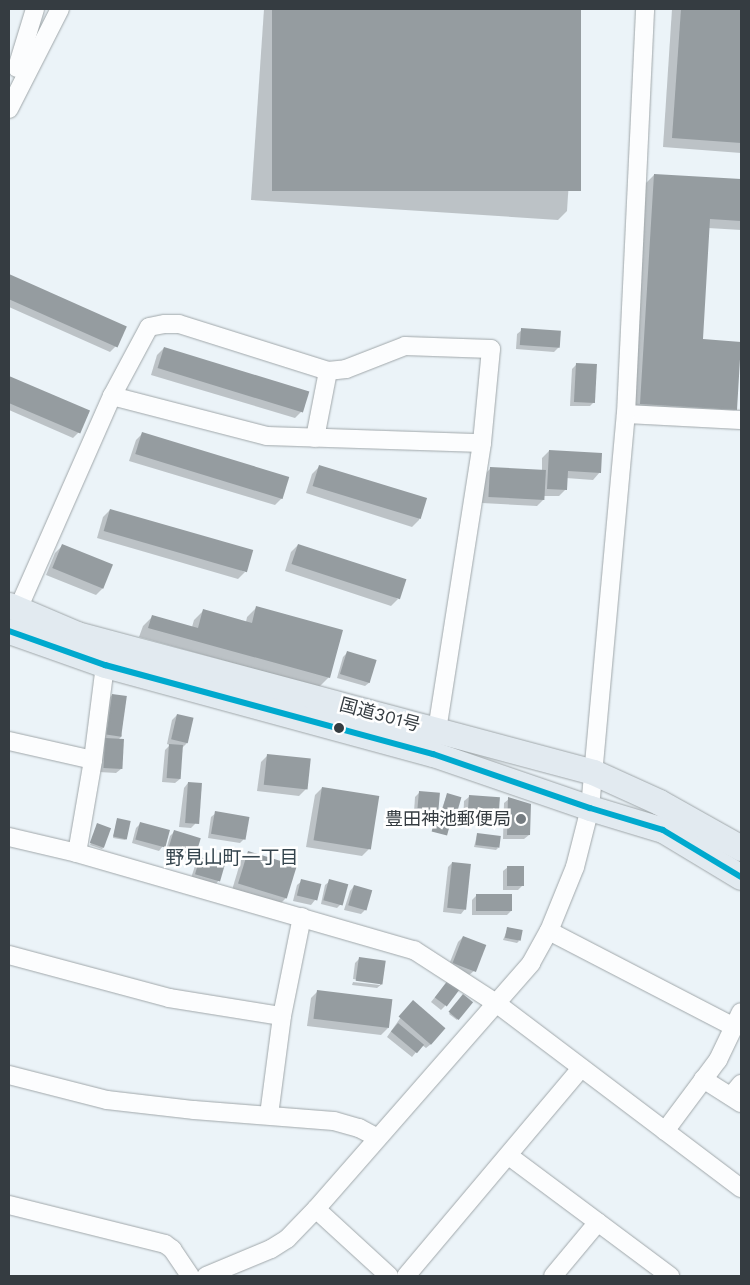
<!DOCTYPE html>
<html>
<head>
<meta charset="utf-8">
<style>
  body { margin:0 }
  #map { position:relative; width:750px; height:1285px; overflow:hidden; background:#ebf3f8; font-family:"Work Sans","Noto Sans JP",sans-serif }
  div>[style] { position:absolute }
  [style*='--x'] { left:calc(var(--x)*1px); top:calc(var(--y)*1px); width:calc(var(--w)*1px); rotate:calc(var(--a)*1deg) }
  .shadow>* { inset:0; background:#0003 }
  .building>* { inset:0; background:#959ca0; transform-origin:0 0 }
  .roads { filter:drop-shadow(0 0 1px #a0a7aa) drop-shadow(0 0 1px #a0a7aa) }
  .minor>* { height:18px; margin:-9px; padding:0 9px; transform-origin:9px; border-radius:9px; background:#fcfdfe }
  .highway>* { height:25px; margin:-12.5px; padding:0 12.5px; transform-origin:12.5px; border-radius:12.5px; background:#e2eaf0 }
  .bus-1>* { height:6px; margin:-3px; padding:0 3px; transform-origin:3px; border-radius:3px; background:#00a9ce }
  .dots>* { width:14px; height:14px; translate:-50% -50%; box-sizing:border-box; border:2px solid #fff; border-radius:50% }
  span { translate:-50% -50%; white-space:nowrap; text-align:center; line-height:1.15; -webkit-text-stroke:5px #fff; paint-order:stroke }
  .street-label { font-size:18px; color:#353c41 }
  .poi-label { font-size:18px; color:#353c41 }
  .right { translate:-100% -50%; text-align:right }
  .neighbourhood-label { font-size:19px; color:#34444d }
  .frame { position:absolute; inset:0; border:10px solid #353c41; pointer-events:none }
</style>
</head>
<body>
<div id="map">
  <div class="shadow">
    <div style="clip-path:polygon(264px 9px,580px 9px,567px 211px,558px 220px,251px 200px)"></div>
    <div style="clip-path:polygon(672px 9px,741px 9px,741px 153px,663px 147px)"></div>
    <div style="clip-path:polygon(654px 175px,741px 180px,741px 230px,708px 228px,702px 340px,736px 409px,727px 418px,631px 413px,645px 184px)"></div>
    <div style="clip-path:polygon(9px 275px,125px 328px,117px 345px,110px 352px,9px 307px)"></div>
    <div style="clip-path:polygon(522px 330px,559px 347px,554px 352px,516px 349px,517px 334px)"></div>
    <div style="clip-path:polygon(164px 348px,302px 411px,295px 418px,151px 375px,157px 355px)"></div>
    <div style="clip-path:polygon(576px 365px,594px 402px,590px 406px,570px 406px,572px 369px)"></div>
    <div style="clip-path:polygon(9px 377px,89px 412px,80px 431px,73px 438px,9px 410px)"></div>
    <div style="clip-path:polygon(143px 433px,282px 498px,275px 505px,129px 461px,136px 440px)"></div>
    <div style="clip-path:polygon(549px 451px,600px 472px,593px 480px,566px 478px,566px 489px,559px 496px,544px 496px,544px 499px,537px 506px,482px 503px,484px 475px,491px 468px,542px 471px,542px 458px)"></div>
    <div style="clip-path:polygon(319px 467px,425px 500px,419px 520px,412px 527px,306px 493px,312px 474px)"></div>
    <div style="clip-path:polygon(110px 510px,245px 572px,238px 579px,97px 538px,103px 517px)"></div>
    <div style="clip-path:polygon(298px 545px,398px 599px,391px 606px,285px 571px,291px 552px)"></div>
    <div style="clip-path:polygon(62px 546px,111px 565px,103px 588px,96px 595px,46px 575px,55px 553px)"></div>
    <div style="clip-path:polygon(257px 607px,329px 677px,319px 687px,139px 637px,143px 626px,152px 617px,192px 627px,194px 620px,203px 611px,246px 622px,247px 617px)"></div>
    <div style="clip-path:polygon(347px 653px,370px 682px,365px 686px,337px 678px,343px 657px)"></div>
    <div style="clip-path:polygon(112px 695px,122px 736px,118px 740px,121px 769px,116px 773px,99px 772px,108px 700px)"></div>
    <div style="clip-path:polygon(177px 715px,187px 743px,182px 748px,180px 779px,175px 783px,162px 782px,165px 750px,170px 745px,167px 744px,172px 720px)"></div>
    <div style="clip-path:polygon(268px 755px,306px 789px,299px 796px,257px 791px,261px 762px)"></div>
    <div style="clip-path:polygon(188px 783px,200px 785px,195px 824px,191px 828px,179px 827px,184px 788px)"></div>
    <div style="clip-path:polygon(322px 788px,369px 849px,362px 856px,306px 847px,315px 795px)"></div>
    <div style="clip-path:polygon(419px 793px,438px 809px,433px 813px,414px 812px,415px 797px)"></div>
    <div style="clip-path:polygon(447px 795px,455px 812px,453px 814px,441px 811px)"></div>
    <div style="clip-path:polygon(469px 797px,497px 821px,493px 826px,463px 825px,464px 801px)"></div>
    <div style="clip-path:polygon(509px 799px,529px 835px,524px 839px,503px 839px,504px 803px)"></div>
    <div style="clip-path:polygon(216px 813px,244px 839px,240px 843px,208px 838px,211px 817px)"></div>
    <div style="clip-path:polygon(117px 820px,127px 838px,125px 840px,113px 838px)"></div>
    <div style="clip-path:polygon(141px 823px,163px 846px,159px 851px,132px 843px,136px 828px)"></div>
    <div style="clip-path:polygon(97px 825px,104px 847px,102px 849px,90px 845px)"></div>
    <div style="clip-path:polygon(174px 832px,195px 856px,190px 861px,165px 854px,170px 836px)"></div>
    <div style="clip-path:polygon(477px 835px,498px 848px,496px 850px,474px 847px)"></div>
    <div style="clip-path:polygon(248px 853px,287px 897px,280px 904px,232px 890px,241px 860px)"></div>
    <div style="clip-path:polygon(200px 859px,219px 880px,215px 885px,191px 878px,196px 863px)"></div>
    <div style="clip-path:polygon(452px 863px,465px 909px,461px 914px,443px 912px,448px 867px)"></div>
    <div style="clip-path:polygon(508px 867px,522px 886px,518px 890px,503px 890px,503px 871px)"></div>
    <div style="clip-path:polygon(302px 881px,315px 900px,311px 905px,293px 901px,297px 885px)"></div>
    <div style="clip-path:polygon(330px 881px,341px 904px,337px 908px,321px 904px,325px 885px)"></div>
    <div style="clip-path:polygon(354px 886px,365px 910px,361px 914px,344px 910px,350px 891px)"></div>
    <div style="clip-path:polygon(477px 895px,511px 911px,507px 915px,472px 915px,472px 900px)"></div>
    <div style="clip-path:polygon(508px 928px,519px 941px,517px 943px,503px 940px)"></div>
    <div style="clip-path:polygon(463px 937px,484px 945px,474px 971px,469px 975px,448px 967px,458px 942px)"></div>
    <div style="clip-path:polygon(360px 958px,382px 984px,377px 988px,352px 985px,353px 982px,380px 985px,380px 983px,353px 979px,355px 963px)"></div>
    <div style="clip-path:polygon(444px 986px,445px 1006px,441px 1010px,431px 1002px)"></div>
    <div style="clip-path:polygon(318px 991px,388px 1028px,381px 1035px,307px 1026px,311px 998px)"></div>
    <div style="clip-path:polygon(461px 998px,471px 1002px,457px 1020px,449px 1014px)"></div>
    <div style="clip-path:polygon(408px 1007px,431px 1044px,426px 1048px,422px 1045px,412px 1057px,387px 1037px)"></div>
  </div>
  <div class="building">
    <div style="left:272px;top:9px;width:309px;height:182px"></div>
    <div style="clip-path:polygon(681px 9px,741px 9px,741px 143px,672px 138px)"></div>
    <div style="clip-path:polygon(654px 174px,741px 179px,741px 221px,710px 219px,703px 339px,741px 342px,737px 410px,640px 404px)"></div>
    <div style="left:9px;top:274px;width:129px;height:23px;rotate:24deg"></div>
    <div style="left:521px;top:328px;width:40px;height:17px;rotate:4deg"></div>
    <div style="left:164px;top:347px;width:152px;height:22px;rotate:17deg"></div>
    <div style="left:576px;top:363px;width:21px;height:39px;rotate:3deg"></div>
    <div style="left:9px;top:376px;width:88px;height:25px;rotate:23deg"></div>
    <div style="left:142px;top:432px;width:154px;height:23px;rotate:17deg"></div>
    <div style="clip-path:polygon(549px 450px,602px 453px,601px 473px,568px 471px,567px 490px,547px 489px)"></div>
    <div style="left:319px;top:465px;width:113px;height:22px;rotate:17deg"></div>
    <div style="left:490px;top:467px;width:56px;height:30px;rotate:3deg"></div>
    <div style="left:110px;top:509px;width:149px;height:23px;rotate:16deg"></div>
    <div style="left:62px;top:544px;width:55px;height:26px;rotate:22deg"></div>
    <div style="left:298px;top:544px;width:114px;height:21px;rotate:18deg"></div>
    <div style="clip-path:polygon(256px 606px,343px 630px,330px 678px,148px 628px,152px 615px,198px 628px,203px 609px,252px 623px)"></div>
    <div style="left:347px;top:651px;width:31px;height:24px;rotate:17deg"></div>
    <div style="left:112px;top:694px;width:15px;height:41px;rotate:8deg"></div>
    <div style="left:177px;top:714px;width:17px;height:26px;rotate:13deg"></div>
    <div style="left:105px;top:738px;width:19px;height:30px;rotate:3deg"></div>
    <div style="left:169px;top:744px;width:14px;height:34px;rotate:4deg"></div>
    <div style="left:267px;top:754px;width:44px;height:31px;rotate:6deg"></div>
    <div style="left:188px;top:782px;width:14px;height:41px;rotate:4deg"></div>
    <div style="left:322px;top:787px;width:58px;height:54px;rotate:9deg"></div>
    <div style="left:419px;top:791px;width:21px;height:17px;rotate:5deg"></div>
    <div style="left:447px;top:793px;width:15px;height:17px;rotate:16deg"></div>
    <div style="left:469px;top:795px;width:31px;height:25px;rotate:4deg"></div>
    <div style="clip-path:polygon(508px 797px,531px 804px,530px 835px,507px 835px)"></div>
    <div style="left:215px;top:811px;width:35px;height:23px;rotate:10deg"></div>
    <div style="left:436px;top:815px;width:16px;height:17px;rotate:15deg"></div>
    <div style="left:117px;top:818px;width:14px;height:19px;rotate:12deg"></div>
    <div style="left:140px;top:822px;width:31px;height:18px;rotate:15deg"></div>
    <div style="left:97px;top:823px;width:15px;height:21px;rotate:20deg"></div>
    <div style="left:174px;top:830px;width:28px;height:20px;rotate:17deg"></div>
    <div style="left:477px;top:833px;width:24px;height:12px;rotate:7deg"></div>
    <div style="left:248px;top:851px;width:51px;height:34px;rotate:17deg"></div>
    <div style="left:200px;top:857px;width:26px;height:18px;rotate:16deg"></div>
    <div style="left:452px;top:862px;width:19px;height:46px;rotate:6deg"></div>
    <div style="left:507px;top:866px;width:17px;height:20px"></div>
    <div style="left:301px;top:879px;width:21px;height:17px;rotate:14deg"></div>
    <div style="left:329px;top:879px;width:20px;height:22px;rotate:15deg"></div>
    <div style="left:354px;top:885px;width:19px;height:21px;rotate:16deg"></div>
    <div style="left:476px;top:894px;width:36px;height:17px"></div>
    <div style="left:507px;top:927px;width:16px;height:11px;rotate:11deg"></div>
    <div style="left:463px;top:936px;width:25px;height:29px;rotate:21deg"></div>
    <div style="left:359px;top:957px;width:27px;height:24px;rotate:8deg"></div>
    <div style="left:448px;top:980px;width:15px;height:22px;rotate:37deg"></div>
    <div style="left:317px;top:990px;width:76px;height:29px;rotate:7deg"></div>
    <div style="left:463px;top:994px;width:13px;height:23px;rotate:39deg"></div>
    <div style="left:413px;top:1000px;width:43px;height:22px;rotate:41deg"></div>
    <div style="left:398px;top:1023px;width:34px;height:11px;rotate:40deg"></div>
  </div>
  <div class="roads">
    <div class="minor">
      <div style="--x:17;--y:68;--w:62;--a:-73"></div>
      <div style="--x:9;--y:109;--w:112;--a:-63"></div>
      <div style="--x:112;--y:396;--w:78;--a:-61.8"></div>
      <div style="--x:149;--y:327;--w:16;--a:-11"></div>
      <div style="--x:165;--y:324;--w:14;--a:0"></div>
      <div style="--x:179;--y:324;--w:156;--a:17.5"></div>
      <div style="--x:328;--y:371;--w:18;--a:-6"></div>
      <div style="--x:346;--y:369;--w:63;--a:-21.3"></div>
      <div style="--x:405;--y:346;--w:86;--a:2"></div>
      <div style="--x:491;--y:349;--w:94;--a:95.5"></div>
      <div style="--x:482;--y:443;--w:291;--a:98.9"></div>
      <div style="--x:626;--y:414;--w:115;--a:3"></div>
      <div style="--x:315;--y:438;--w:68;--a:-79"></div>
      <div style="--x:18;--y:609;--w:233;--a:-66.2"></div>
      <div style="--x:112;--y:396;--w:160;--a:14.5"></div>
      <div style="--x:267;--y:436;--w:215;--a:1.9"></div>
      <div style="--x:9;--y:741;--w:86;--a:12.7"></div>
      <div style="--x:9;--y:837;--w:70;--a:13.2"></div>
      <div style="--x:77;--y:853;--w:351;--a:16.1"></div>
      <div style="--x:414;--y:950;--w:98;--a:32.9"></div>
      <div style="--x:496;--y:1003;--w:307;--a:37.1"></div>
      <div style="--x:77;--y:853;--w:94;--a:-80.2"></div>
      <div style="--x:93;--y:760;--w:96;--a:-82.8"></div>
      <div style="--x:549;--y:931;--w:208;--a:27.4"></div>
      <div style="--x:9;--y:955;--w:166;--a:15"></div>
      <div style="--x:169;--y:998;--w:114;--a:9.1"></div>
      <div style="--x:9;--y:1075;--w:101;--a:14.3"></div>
      <div style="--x:107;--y:1100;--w:88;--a:6.6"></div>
      <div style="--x:194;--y:1110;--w:140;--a:4.5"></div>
      <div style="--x:334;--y:1121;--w:26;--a:16"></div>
      <div style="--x:359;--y:1128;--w:19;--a:28"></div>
      <div style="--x:703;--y:1079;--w:45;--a:32.3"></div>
      <div style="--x:731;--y:1096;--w:16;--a:-50"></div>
      <div style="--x:269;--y:1115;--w:100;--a:-82.5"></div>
      <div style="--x:282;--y:1016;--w:101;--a:-78.6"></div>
      <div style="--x:665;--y:1131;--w:89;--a:-53.3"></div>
      <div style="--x:718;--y:1060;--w:53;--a:-64.4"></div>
      <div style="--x:509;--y:1156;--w:201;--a:36.7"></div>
      <div style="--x:9;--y:1205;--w:161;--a:14"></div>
      <div style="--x:165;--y:1244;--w:9;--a:36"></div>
      <div style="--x:172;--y:1249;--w:32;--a:56"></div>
      <div style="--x:316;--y:1209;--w:99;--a:42.5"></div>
      <div style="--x:206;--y:1276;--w:70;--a:-22.6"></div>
      <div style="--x:271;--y:1249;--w:19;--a:-32"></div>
      <div style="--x:287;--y:1239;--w:42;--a:-46"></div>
      <div style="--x:316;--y:1209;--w:327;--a:-48.8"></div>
      <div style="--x:531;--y:963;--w:37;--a:-61"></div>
      <div style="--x:549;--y:931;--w:69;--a:-67.9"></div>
      <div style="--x:575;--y:867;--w:61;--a:-75.7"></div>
      <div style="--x:590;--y:808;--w:396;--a:-84.8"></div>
      <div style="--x:626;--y:414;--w:405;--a:-87.3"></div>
      <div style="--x:406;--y:1276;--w:272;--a:-49.9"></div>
      <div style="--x:553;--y:1276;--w:70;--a:-50.2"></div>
    </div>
    <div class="highway">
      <div style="--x:9;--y:605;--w:74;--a:23.1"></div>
      <div style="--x:77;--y:634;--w:534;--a:14.97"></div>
      <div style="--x:593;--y:772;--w:72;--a:24.4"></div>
      <div style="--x:659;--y:802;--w:94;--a:29.3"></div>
      <div style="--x:9;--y:631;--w:102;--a:19.5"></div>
      <div style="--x:105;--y:665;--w:340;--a:15.2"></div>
      <div style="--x:433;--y:754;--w:166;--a:19"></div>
      <div style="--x:590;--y:808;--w:76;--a:16.8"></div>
      <div style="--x:663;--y:830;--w:91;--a:31.1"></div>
    </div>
  </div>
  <div class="bus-1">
    <div style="--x:9;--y:631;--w:102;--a:19.5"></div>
    <div style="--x:105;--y:665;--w:340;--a:15.2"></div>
    <div style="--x:433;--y:754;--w:166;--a:19"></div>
    <div style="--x:590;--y:808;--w:76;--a:16.8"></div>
    <div style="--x:663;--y:830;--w:91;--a:31.1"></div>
  </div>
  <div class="dots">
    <div style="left:339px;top:728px;background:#353c41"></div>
    <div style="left:521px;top:819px;background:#757c81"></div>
  </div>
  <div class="street-label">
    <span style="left:380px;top:715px;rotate:15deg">国道301号</span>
  </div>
  <div class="poi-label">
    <span class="right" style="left:511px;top:819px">豊田神池郵便局</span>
  </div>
  <div class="neighbourhood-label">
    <span style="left:232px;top:858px">野見山町一丁目</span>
  </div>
  <div class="frame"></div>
</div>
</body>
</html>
